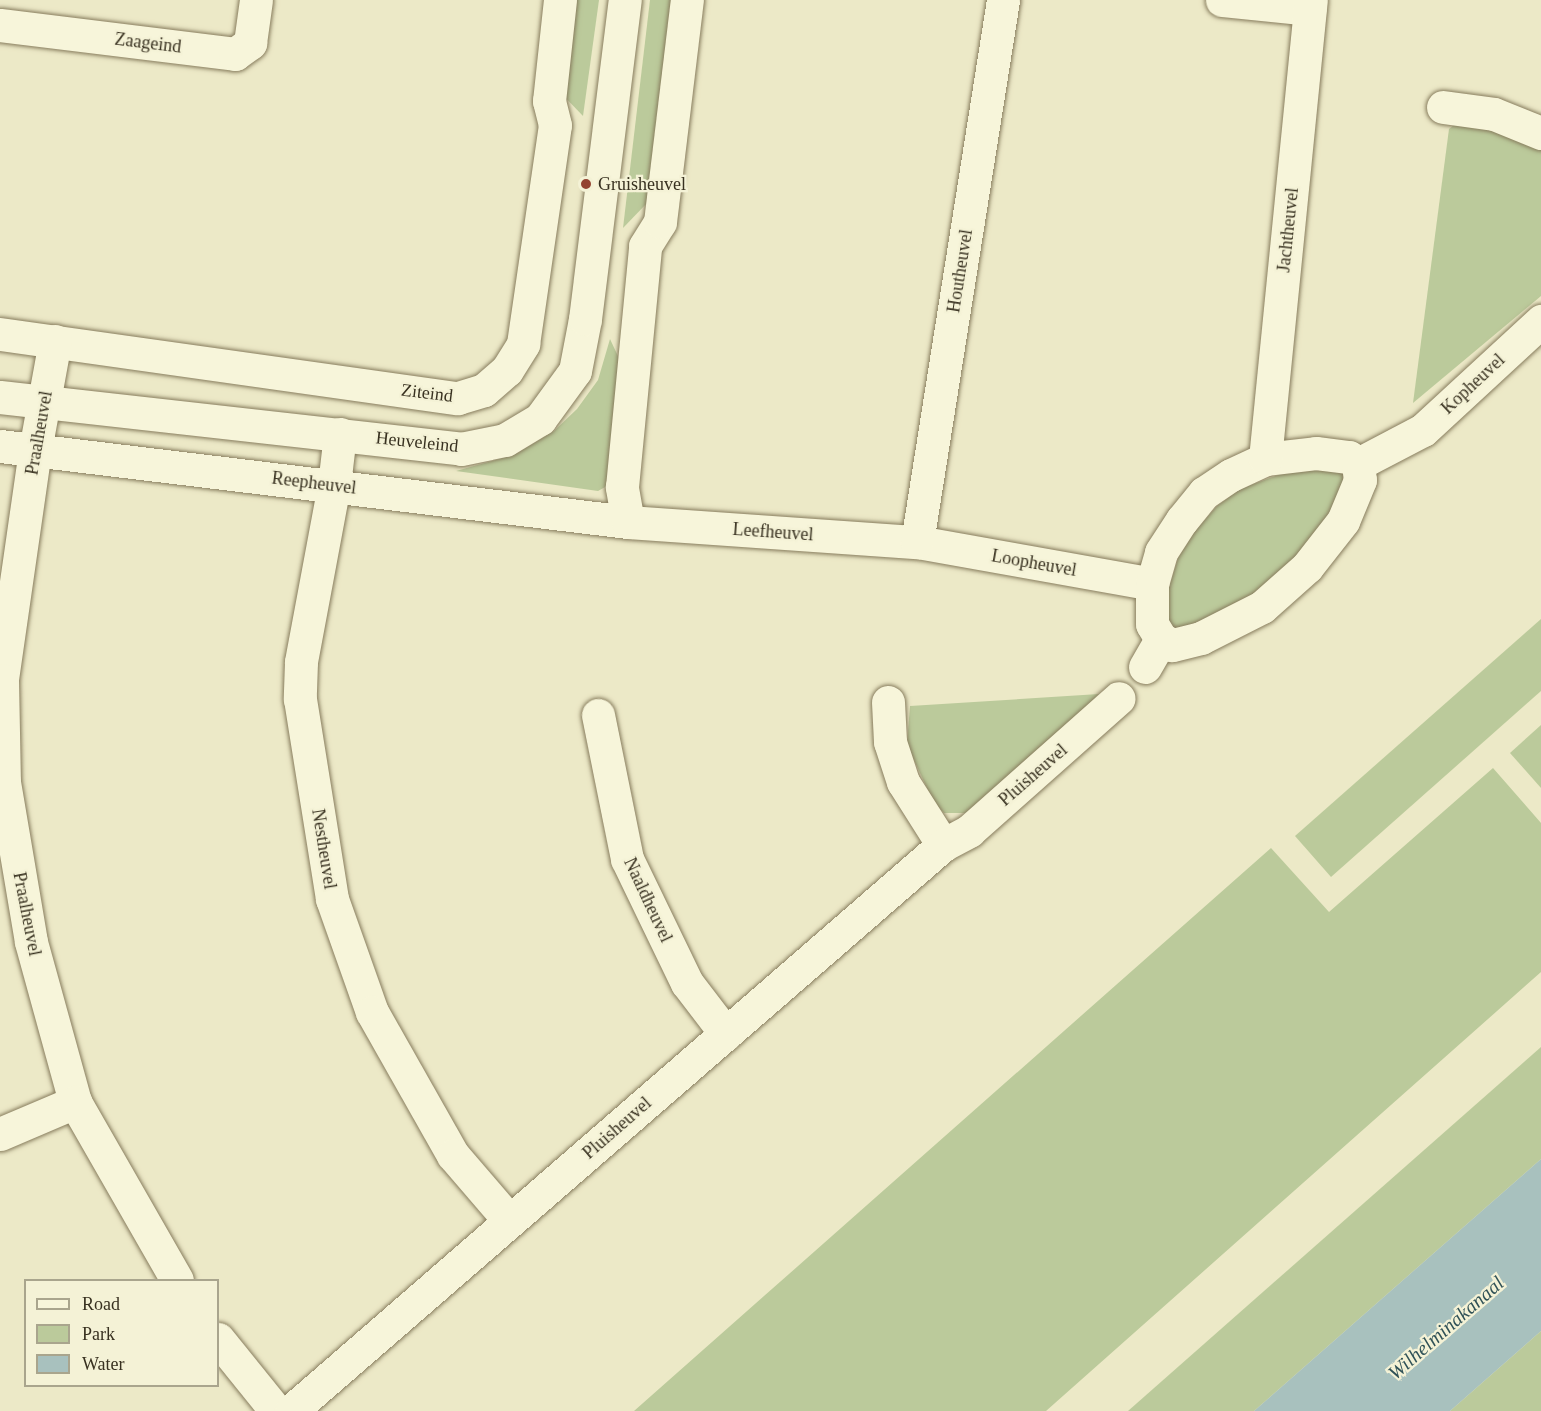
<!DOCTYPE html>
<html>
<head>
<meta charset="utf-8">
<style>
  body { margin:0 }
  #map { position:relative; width:1541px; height:1411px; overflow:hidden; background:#ece9c7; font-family:Georgia,serif }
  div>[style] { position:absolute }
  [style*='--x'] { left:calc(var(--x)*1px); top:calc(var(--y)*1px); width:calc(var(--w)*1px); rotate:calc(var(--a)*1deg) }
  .green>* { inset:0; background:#bbca9b }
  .water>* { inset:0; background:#a8c1be }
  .roads { filter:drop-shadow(0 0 2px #877c5d) drop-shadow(0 0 2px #877c5d) }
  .minor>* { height:33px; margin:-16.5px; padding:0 16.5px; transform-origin:16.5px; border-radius:16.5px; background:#f7f5da }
  .dots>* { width:16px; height:16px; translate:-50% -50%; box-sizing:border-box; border:3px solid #f4f2d6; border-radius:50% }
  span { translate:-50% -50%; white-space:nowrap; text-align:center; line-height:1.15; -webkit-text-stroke:4.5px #f4f2d6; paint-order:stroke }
  .street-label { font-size:18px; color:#383120 }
  .poi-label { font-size:18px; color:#383120 }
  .left { translate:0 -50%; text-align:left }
  .water-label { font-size:20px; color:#305257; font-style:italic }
  .legend { position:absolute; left:24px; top:1279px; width:195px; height:108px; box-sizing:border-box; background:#f4f2d6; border:2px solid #a9a58d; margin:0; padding:8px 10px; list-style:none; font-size:18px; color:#383120 }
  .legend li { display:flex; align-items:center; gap:12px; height:30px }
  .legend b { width:30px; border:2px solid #a9a58d }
</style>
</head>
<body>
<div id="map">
  <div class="green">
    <div style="clip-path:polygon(570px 0,599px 0,583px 116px,559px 91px)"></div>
    <div style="clip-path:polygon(650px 0,673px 0,649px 201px,623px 228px)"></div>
    <div style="clip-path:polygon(1463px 118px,1541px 144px,1541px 296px,1413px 403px,1449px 129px)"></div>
    <div style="clip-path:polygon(610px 339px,624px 369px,607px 486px,598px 491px,456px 471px,514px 455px,554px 431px,577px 409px,598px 380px)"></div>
    <div style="clip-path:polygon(1340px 469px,1350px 487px,1299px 562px,1256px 598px,1175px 631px,1168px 619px,1168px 591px,1178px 558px,1195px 531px,1217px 506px,1240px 489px,1292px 470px)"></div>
    <div style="clip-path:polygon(1541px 619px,1541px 691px,1331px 877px,1295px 836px)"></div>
    <div style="clip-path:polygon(1099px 694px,977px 809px,965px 813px,944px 813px,934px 803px,907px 745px,910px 706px)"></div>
    <div style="clip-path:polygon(1541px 725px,1541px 788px,1510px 753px)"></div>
    <div style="clip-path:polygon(1493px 768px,1541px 823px,1541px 972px,1046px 1411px,634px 1411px,1271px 848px,1329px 912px)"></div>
    <div style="clip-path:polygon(1541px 1047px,1541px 1159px,1254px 1411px,1128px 1411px)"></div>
    <div style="clip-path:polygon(1541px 1331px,1541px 1411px,1450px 1411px)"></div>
  </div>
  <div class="water">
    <div style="clip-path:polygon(1541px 1159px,1541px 1331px,1450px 1411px,1254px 1411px)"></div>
  </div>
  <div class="roads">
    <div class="minor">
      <div style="--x:1222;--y:0;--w:88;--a:5.8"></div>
      <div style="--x:0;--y:25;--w:237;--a:7"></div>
      <div style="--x:235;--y:54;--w:19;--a:-36"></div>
      <div style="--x:250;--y:43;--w:43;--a:-82.1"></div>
      <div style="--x:1443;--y:107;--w:51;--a:7.8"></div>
      <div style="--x:1494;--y:114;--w:51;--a:22"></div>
      <div style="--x:0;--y:334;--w:462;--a:8"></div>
      <div style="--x:458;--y:398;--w:27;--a:-17"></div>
      <div style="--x:484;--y:390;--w:30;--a:-41"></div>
      <div style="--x:507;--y:370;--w:31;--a:-58"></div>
      <div style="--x:523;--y:344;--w:221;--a:-81.7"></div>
      <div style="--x:555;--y:125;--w:25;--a:-104"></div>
      <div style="--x:549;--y:101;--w:102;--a:-83.8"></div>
      <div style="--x:55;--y:341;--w:111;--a:100.4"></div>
      <div style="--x:35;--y:450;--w:232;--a:98.2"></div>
      <div style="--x:2;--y:680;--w:102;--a:88.9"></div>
      <div style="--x:4;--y:782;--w:162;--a:80.4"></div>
      <div style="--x:31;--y:942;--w:166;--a:74.6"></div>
      <div style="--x:75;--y:1102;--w:205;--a:60.2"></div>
      <div style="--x:0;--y:397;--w:464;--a:6.4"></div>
      <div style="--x:461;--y:449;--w:45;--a:-11.6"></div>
      <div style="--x:505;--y:440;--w:41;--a:-31"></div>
      <div style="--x:540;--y:419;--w:59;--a:-53.9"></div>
      <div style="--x:575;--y:371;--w:53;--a:-79.1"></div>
      <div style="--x:585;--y:319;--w:321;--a:-82.9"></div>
      <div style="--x:340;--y:434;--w:51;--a:96.7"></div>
      <div style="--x:334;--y:485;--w:180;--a:100.6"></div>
      <div style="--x:301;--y:662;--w:37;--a:92"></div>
      <div style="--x:300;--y:699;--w:203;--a:80.9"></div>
      <div style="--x:332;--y:899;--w:120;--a:70.5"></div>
      <div style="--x:372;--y:1012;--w:164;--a:60.5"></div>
      <div style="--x:453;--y:1155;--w:86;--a:49.3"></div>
      <div style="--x:0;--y:446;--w:633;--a:6.9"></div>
      <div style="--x:628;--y:522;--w:290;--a:4"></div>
      <div style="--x:917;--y:542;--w:239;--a:10.1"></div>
      <div style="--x:1316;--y:453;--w:33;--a:7"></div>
      <div style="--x:1349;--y:457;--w:11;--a:38"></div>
      <div style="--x:1358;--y:464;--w:16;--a:83"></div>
      <div style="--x:1360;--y:480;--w:44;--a:112.5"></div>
      <div style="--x:1343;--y:521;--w:58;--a:128"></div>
      <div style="--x:1307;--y:567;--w:60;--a:138.4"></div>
      <div style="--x:1262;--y:607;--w:68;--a:153.1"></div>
      <div style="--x:1201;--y:638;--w:30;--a:166"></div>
      <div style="--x:1172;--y:645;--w:13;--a:-151"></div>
      <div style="--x:1161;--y:639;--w:17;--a:-121"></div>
      <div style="--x:1152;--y:624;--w:40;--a:-90"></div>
      <div style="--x:1152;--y:584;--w:33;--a:-74"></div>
      <div style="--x:1161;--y:552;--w:38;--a:-57"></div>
      <div style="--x:1182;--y:520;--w:35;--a:-51"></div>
      <div style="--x:1204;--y:493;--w:32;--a:-34"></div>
      <div style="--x:1231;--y:475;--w:38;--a:-25"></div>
      <div style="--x:1265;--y:459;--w:51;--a:-6.7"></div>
      <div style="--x:1265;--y:459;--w:461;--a:-84.3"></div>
      <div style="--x:1358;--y:464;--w:73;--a:-27.6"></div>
      <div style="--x:1423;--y:430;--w:161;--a:-42.7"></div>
      <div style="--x:628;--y:522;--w:36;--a:-100"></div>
      <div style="--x:622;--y:487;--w:242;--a:-84.5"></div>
      <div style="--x:645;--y:246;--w:28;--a:-58"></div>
      <div style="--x:660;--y:222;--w:224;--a:-83.1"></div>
      <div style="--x:917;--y:542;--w:549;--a:-80.98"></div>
      <div style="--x:1145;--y:667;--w:32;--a:-60"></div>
      <div style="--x:888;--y:702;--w:40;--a:87.1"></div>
      <div style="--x:890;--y:742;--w:42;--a:72"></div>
      <div style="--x:903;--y:782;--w:75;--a:57.6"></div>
      <div style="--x:598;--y:715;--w:147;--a:78.6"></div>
      <div style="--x:627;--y:859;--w:138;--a:64.2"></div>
      <div style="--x:687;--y:983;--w:64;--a:52.6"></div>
      <div style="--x:0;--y:1134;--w:82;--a:-23.1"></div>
      <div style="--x:218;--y:1339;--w:92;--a:51.1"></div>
      <div style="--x:291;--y:1411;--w:863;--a:-40.96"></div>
      <div style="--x:943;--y:845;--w:30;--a:-28"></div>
      <div style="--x:969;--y:831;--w:200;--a:-41.6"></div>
    </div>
  </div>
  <div class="dots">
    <div style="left:586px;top:184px;background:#944330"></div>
  </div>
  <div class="street-label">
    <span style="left:148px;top:43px;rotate:7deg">Zaageind</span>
    <span style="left:1288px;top:230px;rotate:-84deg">Jachtheuvel</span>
    <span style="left:960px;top:271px;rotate:-81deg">Houtheuvel</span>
    <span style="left:1473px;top:384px;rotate:-43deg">Kopheuvel</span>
    <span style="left:427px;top:393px;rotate:7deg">Ziteind</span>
    <span style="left:39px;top:433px;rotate:-80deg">Praalheuvel</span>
    <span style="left:417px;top:442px;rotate:6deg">Heuveleind</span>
    <span style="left:314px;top:483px;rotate:7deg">Reepheuvel</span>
    <span style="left:773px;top:532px;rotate:4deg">Leefheuvel</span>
    <span style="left:1034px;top:563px;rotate:10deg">Loopheuvel</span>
    <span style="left:1033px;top:775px;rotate:-41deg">Pluisheuvel</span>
    <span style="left:324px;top:849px;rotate:81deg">Nestheuvel</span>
    <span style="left:648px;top:900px;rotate:65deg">Naaldheuvel</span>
    <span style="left:27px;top:914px;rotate:79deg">Praalheuvel</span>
    <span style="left:617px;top:1128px;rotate:-41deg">Pluisheuvel</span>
  </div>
  <div class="poi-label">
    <span class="left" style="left:598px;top:184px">Gruisheuvel</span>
  </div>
  <div class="water-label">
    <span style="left:1446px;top:1328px;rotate:-41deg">Wilhelminakanaal</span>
  </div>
  <ul class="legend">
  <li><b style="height:8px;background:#f7f5da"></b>Road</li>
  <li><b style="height:16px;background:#bbca9b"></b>Park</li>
  <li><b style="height:16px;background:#a8c1be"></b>Water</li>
  </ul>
</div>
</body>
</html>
